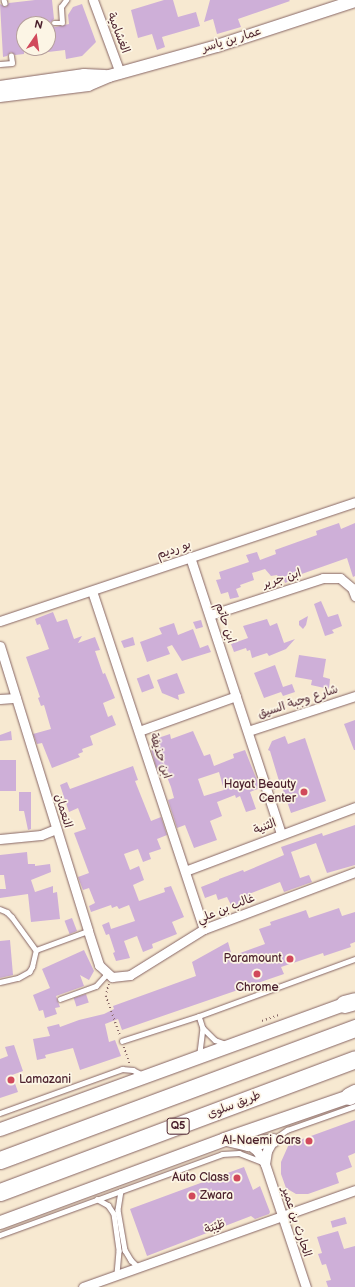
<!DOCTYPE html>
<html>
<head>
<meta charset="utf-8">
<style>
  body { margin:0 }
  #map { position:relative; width:355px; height:1287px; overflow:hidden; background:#f7e9d1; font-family:"Balsamiq Sans","Playpen Sans Arabic",sans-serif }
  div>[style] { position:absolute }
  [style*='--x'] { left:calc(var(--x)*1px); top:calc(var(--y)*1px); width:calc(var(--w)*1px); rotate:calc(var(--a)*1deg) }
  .building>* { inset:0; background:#ceafd8; transform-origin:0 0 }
  .path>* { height:1.5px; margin-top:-0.75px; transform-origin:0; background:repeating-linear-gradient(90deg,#876665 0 1px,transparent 0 4px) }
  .roads { filter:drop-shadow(0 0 1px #876665) drop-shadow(0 0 1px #876665) }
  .service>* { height:4.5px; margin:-2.25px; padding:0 2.25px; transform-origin:2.25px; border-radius:2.25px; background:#fff }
  .minor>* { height:9px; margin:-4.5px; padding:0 4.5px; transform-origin:4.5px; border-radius:4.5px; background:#fff }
  .tertiary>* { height:12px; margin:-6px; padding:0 6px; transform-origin:6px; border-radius:6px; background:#fff }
  .secondary>* { height:13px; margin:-6.5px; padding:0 6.5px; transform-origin:6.5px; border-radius:6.5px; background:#fff }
  .motorway>* { height:17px; margin:-8.5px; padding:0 8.5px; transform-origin:8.5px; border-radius:8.5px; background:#fff }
  .dots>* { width:11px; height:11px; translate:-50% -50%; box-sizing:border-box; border:2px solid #fcf5e5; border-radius:50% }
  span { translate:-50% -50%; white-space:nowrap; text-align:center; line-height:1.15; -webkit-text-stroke:3.5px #fcf5e5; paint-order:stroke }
  .shield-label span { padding:1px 3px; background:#fcf5e5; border:1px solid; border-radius:3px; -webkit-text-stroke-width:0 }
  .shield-label { font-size:11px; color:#4a1f2b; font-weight:700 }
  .street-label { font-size:12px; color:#4a1f2b }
  .poi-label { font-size:12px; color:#4a1f2b }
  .right { translate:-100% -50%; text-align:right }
  .left { translate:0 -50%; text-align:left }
  .north { position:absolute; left:16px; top:16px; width:40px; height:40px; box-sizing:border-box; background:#fcf5e5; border:1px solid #b59f9b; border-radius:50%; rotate:13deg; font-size:11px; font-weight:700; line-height:16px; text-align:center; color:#4a1f2b }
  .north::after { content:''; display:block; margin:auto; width:14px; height:18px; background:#d1495b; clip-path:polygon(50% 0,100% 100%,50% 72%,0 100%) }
</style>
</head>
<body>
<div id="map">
  <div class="building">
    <div style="clip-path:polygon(35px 0,52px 0,54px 19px,50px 23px,55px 27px,69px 24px,68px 15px,73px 7px,82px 4px,96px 42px,82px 56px,66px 59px,65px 50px,48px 52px,48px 24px,24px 24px,24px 54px,15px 55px,11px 52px,7px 56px,3px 57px,0 4px,6px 7px,9px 3px)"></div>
    <div style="clip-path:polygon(164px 0,173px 0,178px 17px,196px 12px,200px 26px,162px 37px,165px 47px,157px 50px,152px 34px,138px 38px,131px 10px)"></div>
    <div style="clip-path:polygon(210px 0,289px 0,290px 1px,238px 19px,241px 27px,217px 34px,213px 19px,204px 22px)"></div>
    <div style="clip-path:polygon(339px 523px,341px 529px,355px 523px,355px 576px,353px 577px,347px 558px,296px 576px,297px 578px,285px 583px,283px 576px,279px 578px,277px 575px,271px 576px,265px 569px,252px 573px,254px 580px,240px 585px,241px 587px,236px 589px,239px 597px,230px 599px,228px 592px,221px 594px,216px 580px,221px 579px,219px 572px,249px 562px,246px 555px,257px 552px,260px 560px,276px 554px,275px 550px,317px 535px,316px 531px)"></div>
    <div style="clip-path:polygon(321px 601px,328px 617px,338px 614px,342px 626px,332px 630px,334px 633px,325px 636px,314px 604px)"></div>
    <div style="clip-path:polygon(53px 612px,57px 622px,67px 619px,74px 639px,82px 636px,78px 643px,95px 637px,100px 650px,95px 651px,103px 674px,105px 673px,115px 698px,103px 703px,108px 717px,112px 715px,116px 725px,90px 736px,93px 745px,82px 749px,83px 752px,78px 754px,80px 757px,52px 768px,42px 743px,37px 744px,33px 734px,51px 729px,44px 705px,41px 706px,38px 698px,40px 697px,26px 657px,49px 649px,40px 624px,37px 625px,35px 619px)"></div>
    <div style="clip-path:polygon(308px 616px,306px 625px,303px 629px,299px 625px,299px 621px)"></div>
    <div style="clip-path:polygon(267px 619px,270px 626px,277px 623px,284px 643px,295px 639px,286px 649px,269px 656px,267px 653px,252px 658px,250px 650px,247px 651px,246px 648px,234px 652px,231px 644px,248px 638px,243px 626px)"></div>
    <div style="clip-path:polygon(201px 620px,203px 627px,196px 629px,193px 622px)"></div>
    <div style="clip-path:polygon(174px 623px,178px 635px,193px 629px,200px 648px,208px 645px,211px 652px,182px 661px,172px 645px,167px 647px,170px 654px,147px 662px,140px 642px,162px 634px,159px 628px)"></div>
    <div style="clip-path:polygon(133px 637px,135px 645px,124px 648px,121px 641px)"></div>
    <div style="clip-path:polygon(299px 655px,326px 659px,323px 677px,330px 679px,329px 689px,311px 685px,312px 680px,295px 677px)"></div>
    <div style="clip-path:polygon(275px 665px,283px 687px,292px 684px,295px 692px,283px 696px,281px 692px,264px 698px,254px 673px)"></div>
    <div style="clip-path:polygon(177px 673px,185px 693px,178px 695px,179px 700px,162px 693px,157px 680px)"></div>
    <div style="left:149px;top:674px;width:15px;height:13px;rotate:70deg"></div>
    <div style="clip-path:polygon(355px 720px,355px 750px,354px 750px,344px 724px)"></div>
    <div style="clip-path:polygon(11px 731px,12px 740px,0 741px,0 735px)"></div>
    <div style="clip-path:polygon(evenodd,193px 731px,204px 756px,210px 754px,214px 766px,234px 758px,233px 754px,245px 750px,260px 788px,250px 792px,256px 809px,246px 812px,240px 796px,236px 798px,235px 795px,217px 802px,222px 816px,210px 821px,217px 840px,194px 848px,185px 825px,177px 828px,168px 800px,174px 798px,171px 787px,163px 767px,157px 770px,150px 746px,159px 742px,158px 738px,170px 734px,171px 739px,193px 731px,219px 772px,224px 790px,204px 796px,198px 779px,219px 772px)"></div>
    <div style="clip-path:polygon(285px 736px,288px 744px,305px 738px,326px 801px,291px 813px,282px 787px,274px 790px,272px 783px,279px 781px,270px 751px,268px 750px,272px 741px)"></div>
    <div style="left:0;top:760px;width:16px;height:31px"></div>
    <div style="clip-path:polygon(133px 766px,138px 780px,135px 781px,151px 821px,161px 817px,167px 835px,157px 839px,161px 849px,149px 853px,151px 859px,143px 862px,138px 849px,124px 854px,130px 870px,139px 866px,144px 880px,133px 885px,139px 901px,165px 892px,164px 888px,171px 886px,184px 917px,172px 922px,177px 934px,152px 944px,153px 948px,143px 952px,137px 936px,124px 941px,130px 958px,116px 961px,113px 953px,115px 952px,109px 934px,106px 935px,102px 925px,109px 922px,111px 929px,135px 921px,129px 905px,119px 909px,117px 906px,112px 908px,111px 905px,91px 912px,89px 906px,95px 903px,89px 888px,83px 890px,78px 877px,89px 873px,74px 833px,86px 829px,78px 808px,69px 812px,60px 785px,67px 782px,70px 789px)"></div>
    <div style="clip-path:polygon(19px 792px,31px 792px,31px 829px,28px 830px,24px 811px,19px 811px)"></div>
    <div style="clip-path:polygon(355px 825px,355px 865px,327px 873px,316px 843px,291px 852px,300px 878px,309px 875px,312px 882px,284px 892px,280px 882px,249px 894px,252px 901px,232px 907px,227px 897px,218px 900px,216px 894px,205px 898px,201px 887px,219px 880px,219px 879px,243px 870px,244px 872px,284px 855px,281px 847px,322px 833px,323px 836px)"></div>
    <div style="clip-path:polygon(27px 852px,28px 864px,35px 864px,35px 866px,50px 864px,51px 872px,31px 880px,35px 892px,53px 886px,53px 893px,57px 892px,60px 919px,31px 922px,28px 894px,0 898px,0 889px,6px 889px,4px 875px,0 875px,0 855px)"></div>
    <div style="clip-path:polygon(339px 908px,342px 916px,355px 912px,355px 942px,350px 944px,351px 947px,324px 956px,323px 953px,281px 967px,284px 974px,122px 1030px,118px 1019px,105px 1024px,109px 1042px,115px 1040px,121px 1056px,80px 1070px,73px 1048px,45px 1055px,46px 1058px,37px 1060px,33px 1039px,50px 1036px,47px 1027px,59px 1024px,60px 1027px,79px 1020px,104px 1014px,114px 1009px,113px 1006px,196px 976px,192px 962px,228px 942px,232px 956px,265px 944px,259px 929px,271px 925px,270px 922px,306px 910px,309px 918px)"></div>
    <div style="left:72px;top:918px;width:14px;height:8px;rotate:69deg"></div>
    <div style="clip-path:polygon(10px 940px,13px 975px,0 978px,0 941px)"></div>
    <div style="clip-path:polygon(84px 950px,94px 971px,89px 980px,80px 975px,84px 986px,56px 996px,60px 1007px,55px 1008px,57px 1014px,45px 1018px,43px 1010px,39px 1011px,33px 995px,50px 988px,42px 969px)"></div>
    <div style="left:86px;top:994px;width:9px;height:13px;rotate:72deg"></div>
    <div style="clip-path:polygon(14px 1045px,23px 1071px,12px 1075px,18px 1092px,0 1098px,0 1059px,8px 1056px,5px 1047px)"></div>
    <div style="clip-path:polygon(355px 1120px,355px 1153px,348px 1156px,352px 1167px,336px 1173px,339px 1183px,308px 1194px,296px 1194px,286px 1188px,281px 1174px,281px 1162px,289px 1144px)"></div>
    <div style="clip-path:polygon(244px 1167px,253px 1190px,260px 1186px,270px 1212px,269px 1214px,255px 1219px,251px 1216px,147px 1256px,130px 1209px)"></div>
    <div style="left:345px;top:1217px;width:7px;height:15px;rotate:74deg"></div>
    <div style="clip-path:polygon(338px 1231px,344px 1249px,355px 1246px,355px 1287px,328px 1287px,326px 1281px,331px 1280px,326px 1264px,322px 1265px,318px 1254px,322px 1253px,317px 1237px)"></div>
  </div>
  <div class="path">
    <div style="--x:109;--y:984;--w:12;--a:104"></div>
    <div style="--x:106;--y:996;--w:41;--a:70.3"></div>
    <div style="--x:262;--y:1021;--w:20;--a:-20"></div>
    <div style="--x:124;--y:1047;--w:18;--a:71"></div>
  </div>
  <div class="roads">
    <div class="service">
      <div style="--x:4;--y:0;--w:3;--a:72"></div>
      <div style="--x:54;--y:23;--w:8;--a:0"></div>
      <div style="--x:62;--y:23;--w:16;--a:-94"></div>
      <div style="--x:61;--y:7;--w:9;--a:-54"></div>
      <div style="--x:0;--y:64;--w:12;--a:-5"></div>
      <div style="--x:12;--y:63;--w:7;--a:-98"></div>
      <div style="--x:0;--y:909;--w:8;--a:23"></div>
      <div style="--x:7;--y:912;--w:7;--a:45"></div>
      <div style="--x:12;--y:917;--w:41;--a:54"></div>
      <div style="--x:36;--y:950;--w:55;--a:-20.1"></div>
      <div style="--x:0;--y:982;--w:18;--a:-13"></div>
      <div style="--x:18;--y:978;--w:13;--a:-29"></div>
      <div style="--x:29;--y:972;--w:6;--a:-59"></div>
      <div style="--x:32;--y:967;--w:17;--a:-77"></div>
      <div style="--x:60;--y:999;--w:38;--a:-20"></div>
      <div style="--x:96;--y:986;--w:13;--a:-48"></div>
      <div style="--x:105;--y:976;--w:4;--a:-90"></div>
      <div style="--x:199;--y:1016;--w:13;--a:72"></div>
      <div style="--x:203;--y:1028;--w:25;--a:97"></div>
      <div style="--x:203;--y:1028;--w:17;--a:45"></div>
      <div style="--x:215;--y:1040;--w:12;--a:20"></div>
      <div style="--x:122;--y:1041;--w:81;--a:-18"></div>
      <div style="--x:199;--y:1016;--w:166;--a:-20.1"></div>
      <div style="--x:0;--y:1113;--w:130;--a:-19.8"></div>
      <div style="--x:122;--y:1069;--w:11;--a:5"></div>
      <div style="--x:133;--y:1070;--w:9;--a:27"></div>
      <div style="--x:274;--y:1139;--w:16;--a:-35"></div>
      <div style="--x:287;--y:1130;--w:72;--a:-19.4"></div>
      <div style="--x:121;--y:1191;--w:19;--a:99"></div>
      <div style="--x:118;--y:1210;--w:41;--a:80.1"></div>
      <div style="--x:125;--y:1250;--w:12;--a:59"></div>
      <div style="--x:131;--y:1260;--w:10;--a:45"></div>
      <div style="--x:97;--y:1199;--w:13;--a:29"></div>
      <div style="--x:108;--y:1205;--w:11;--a:56"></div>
      <div style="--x:114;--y:1214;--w:37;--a:82"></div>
      <div style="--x:119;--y:1251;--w:23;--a:95"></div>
      <div style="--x:0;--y:1235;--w:236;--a:-20"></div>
      <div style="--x:222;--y:1154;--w:17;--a:-3"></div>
      <div style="--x:239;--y:1153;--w:25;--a:21"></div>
    </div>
    <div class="minor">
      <div style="--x:93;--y:0;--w:78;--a:69.7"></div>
      <div style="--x:190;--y:557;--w:292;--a:71.8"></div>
      <div style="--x:92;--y:591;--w:356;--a:71.7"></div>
      <div style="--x:210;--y:615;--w:119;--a:-18.1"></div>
      <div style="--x:323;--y:578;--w:17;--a:0"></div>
      <div style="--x:340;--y:578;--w:16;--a:40"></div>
      <div style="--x:352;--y:588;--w:9;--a:69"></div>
      <div style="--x:0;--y:621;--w:374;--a:-18.5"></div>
      <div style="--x:0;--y:646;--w:298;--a:72.8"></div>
      <div style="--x:88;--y:931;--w:36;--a:72"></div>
      <div style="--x:99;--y:965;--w:18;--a:43"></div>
      <div style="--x:112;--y:977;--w:18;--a:-6"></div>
      <div style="--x:130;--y:975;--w:87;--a:-31.9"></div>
      <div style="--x:204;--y:929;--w:161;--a:-20.7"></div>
      <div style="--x:0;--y:699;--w:16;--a:-4"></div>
      <div style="--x:139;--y:731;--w:103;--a:-19.8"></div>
      <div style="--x:248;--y:731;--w:113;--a:-18.1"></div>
      <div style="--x:0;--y:839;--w:41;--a:-5.6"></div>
      <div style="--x:41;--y:835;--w:16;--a:-22"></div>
      <div style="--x:185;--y:871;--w:182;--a:-20.6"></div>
      <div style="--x:248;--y:1144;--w:11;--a:38"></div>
      <div style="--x:257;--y:1151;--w:15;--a:58"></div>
      <div style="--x:265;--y:1164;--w:130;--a:71.6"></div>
      <div style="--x:265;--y:1164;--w:13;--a:-81"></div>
      <div style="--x:267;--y:1151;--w:13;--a:-61"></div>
      <div style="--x:83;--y:1287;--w:289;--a:-19.6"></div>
    </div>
    <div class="tertiary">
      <div style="--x:0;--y:87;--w:85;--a:-8.1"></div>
      <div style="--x:84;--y:75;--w:21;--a:3"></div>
      <div style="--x:0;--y:96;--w:89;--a:-7.1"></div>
      <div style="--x:88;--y:85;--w:23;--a:-23"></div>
      <div style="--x:109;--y:76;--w:112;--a:-15.5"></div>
      <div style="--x:217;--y:46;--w:145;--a:-18.1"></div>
    </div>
    <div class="secondary">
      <div style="--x:0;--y:1129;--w:374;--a:-20"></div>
      <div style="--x:226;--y:1139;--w:23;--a:13"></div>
      <div style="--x:248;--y:1144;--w:25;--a:-9"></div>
      <div style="--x:0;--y:1222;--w:239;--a:-20.3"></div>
      <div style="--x:224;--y:1139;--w:139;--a:-19"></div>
    </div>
    <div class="motorway">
      <div style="--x:344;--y:1004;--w:11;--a:-15"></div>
      <div style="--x:349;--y:1096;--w:7;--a:-27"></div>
      <div style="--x:0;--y:1160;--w:379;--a:-20.4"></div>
      <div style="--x:0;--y:1192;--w:379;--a:-20.5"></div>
    </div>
  </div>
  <div class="dots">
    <div style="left:304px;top:792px;background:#d1495b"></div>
    <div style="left:290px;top:959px;background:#d1495b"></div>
    <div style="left:257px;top:974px;background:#d1495b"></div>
    <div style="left:11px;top:1080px;background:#d1495b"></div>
    <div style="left:309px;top:1141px;background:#d1495b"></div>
    <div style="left:237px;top:1178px;background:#d1495b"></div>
    <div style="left:192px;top:1196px;background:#d1495b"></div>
  </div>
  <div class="shield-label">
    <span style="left:178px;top:1126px">Q5</span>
  </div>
  <div class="street-label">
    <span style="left:118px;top:33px;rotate:69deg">الغشامية</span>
    <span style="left:232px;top:40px;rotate:-17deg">عمار بن ياسر</span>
    <span style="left:174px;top:550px;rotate:-19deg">بو رديم</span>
    <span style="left:282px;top:579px;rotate:-18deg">ابن جرير</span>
    <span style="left:225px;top:623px;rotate:72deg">ابن حاتم</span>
    <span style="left:298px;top:702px;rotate:-18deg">شارع وجبة السيق</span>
    <span style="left:160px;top:756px;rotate:72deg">ابن حذيفة</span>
    <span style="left:63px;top:811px;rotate:73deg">النعمان</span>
    <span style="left:265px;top:827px;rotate:-21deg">الثنية</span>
    <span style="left:226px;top:909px;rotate:-22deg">غالب بن علي</span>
    <span style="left:234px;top:1105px;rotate:-21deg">طريق سلوى</span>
    <span style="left:296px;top:1222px;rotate:72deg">الحارث بن عمير</span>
    <span style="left:215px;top:1227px;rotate:-19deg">طَيْبَة</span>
  </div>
  <div class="poi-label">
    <span class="right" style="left:296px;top:792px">Hayat Beauty<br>Center</span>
    <span class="right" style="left:282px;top:959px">Paramount</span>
    <span style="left:257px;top:988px">Chrome</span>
    <span class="left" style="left:19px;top:1080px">Lamazani</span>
    <span class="right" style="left:301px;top:1141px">Al-Naemi Cars</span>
    <span class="right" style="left:229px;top:1178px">Auto Class</span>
    <span class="left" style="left:200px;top:1196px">Zwara</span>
  </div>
  <div class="north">N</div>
</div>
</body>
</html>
